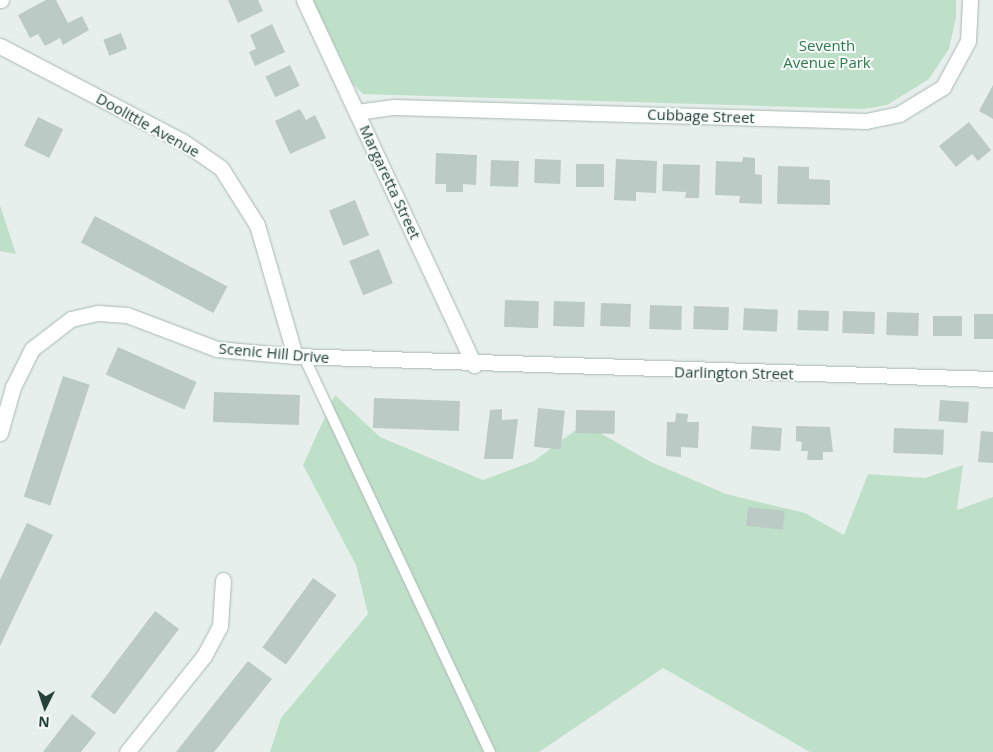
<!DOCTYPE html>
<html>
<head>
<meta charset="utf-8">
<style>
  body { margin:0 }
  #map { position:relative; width:993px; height:752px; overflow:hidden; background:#e6efeb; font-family:"Open Sans",sans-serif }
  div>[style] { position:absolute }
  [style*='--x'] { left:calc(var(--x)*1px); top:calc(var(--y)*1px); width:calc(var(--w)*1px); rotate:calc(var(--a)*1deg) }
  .green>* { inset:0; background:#bfe0c8 }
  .building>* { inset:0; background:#bbcac4; transform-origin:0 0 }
  .roads { filter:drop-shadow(0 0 1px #a8b8b2) drop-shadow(0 0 1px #a8b8b2) }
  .service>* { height:10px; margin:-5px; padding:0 5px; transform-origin:5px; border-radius:5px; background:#fff }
  .minor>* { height:15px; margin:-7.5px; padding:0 7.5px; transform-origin:7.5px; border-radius:7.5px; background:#fff }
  span { translate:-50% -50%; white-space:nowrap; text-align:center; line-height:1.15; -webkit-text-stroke:4px #f7fbf9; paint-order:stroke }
  .park-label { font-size:15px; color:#2d7a4b }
  .street-label { font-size:15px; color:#24423a }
  .north { position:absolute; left:20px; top:682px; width:50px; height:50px; -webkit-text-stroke:4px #f7fbf9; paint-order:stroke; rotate:184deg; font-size:14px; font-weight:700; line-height:20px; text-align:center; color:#24423a }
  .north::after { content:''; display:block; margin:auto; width:18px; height:22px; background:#24423a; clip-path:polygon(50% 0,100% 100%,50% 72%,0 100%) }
</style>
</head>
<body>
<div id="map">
  <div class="green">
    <div style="clip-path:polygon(313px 0,956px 0,956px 17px,949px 49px,929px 79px,887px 105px,864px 109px,363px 94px,353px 84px)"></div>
    <div style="clip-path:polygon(0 205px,16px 254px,0 251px)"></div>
    <div style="clip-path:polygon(335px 395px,380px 437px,483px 480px,534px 461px,584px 424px,651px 462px,726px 494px,805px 513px,844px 535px,868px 474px,925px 478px,963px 465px,957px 510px,993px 497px,993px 752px,810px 752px,663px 668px,539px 752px,270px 752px,281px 718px,368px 614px,356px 565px,303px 465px)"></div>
  </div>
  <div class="building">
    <div style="clip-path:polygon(46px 0,56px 0,68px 23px,82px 16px,89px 30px,63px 45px,60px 38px,45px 46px,38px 34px,30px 38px,18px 15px)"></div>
    <div style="clip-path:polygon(228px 0,258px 0,263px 11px,238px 23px)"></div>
    <div style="clip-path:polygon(272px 24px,285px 52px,255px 66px,249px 52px,256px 49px,250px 35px)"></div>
    <div style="left:121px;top:33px;width:17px;height:19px;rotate:69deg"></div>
    <div style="left:290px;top:65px;width:23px;height:27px;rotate:65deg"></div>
    <div style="clip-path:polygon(993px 85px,993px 119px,979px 111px)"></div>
    <div style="clip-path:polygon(300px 109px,306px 120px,315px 115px,326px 138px,290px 154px,275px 121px)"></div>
    <div style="left:38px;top:117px;width:28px;height:32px;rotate:26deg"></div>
    <div style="clip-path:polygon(969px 122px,991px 150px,978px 161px,972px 154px,956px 167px,939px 146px)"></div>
    <div style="clip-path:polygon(436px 153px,477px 155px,476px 185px,463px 184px,463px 192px,446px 192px,446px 184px,435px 184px)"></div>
    <div style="clip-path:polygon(743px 157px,755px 158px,755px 174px,762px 175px,762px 204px,739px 203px,740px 196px,715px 195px,716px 161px,742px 162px)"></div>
    <div style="left:535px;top:159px;width:26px;height:24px;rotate:2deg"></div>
    <div style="clip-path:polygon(616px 159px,657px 161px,656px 193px,636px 192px,636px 201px,614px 200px)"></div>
    <div style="left:491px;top:160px;width:28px;height:26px;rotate:2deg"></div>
    <div style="left:576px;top:164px;width:28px;height:23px"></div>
    <div style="clip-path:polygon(663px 164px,700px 165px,699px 198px,685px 198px,686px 192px,662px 191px)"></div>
    <div style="clip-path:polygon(778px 166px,809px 167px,809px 179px,830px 180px,830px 205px,777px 204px)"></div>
    <div style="left:355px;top:200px;width:38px;height:28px;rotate:68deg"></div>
    <div style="left:95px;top:216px;width:150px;height:30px;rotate:28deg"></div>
    <div style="left:379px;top:249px;width:37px;height:32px;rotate:68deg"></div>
    <div style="left:505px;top:300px;width:34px;height:27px;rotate:2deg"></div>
    <div style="left:554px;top:301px;width:31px;height:25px;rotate:2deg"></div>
    <div style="left:601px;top:303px;width:30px;height:23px;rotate:2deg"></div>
    <div style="left:650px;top:305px;width:32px;height:24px;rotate:2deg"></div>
    <div style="left:694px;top:306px;width:35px;height:23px;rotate:2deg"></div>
    <div style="left:744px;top:308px;width:34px;height:22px;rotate:3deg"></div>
    <div style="left:798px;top:310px;width:31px;height:20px;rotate:2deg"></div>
    <div style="left:843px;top:311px;width:32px;height:22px;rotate:2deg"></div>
    <div style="left:887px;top:312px;width:32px;height:23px;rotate:2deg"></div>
    <div style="left:974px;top:314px;width:19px;height:25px"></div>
    <div style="left:933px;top:316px;width:29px;height:20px"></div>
    <div style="left:118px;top:347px;width:86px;height:30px;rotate:24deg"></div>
    <div style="left:63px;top:376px;width:28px;height:127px;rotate:18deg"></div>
    <div style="left:214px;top:392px;width:86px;height:30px;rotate:2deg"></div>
    <div style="left:374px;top:398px;width:86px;height:30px;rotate:2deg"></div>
    <div style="left:940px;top:400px;width:29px;height:21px;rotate:4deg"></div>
    <div style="left:538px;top:408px;width:27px;height:39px;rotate:6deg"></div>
    <div style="clip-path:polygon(502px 409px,502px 420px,518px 419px,513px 459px,484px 459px,490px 410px)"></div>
    <div style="left:576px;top:410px;width:39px;height:23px;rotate:1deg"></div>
    <div style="clip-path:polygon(676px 413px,688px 414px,687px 422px,699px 422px,698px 448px,681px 447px,681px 457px,666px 456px,667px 422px,675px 422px)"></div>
    <div style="left:752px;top:426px;width:30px;height:23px;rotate:4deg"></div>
    <div style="clip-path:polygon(796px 426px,830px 427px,833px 452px,823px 452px,823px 460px,807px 460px,808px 451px,801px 451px,802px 442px,796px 441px)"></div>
    <div style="left:894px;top:428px;width:50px;height:25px;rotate:2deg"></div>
    <div style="clip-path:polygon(981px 431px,993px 432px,993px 463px,978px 462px)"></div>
    <div style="left:748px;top:507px;width:37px;height:19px;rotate:6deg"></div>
    <div style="clip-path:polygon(27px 523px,53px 535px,0 646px,0 580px)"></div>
    <div style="left:313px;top:578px;width:29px;height:86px;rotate:36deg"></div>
    <div style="left:155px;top:611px;width:30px;height:107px;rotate:37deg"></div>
    <div style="clip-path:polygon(248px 661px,272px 679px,214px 752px,176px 752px)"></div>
    <div style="clip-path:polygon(72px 714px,96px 733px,81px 752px,43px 752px)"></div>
  </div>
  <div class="roads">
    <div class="service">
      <div style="--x:304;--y:357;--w:437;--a:64.8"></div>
    </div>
    <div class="minor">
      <div style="--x:0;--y:0;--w:1;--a:0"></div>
      <div style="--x:304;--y:0;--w:403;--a:65"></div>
      <div style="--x:0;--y:46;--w:205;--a:27.6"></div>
      <div style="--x:182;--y:141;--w:47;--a:34.7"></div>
      <div style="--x:221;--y:168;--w:67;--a:57.7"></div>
      <div style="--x:257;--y:225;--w:136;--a:73.8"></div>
      <div style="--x:357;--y:112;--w:37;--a:-8"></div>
      <div style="--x:394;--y:107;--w:472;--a:1.7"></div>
      <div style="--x:866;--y:121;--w:34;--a:-12"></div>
      <div style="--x:899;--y:114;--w:52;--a:-31.5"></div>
      <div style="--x:943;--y:87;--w:52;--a:-61.5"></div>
      <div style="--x:968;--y:41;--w:41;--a:-87.2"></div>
      <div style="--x:0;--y:433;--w:48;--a:-74.2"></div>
      <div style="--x:13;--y:387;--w:42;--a:-63.4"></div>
      <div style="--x:32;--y:349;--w:49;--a:-37.6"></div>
      <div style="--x:71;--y:319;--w:28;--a:-13"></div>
      <div style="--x:98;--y:313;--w:29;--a:4"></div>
      <div style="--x:127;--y:315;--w:96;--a:20.7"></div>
      <div style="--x:217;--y:349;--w:78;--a:5.1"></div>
      <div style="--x:295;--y:356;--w:698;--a:1.89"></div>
      <div style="--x:127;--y:752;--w:123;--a:-51.3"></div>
      <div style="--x:204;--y:656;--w:34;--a:-62"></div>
      <div style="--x:220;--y:626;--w:46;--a:-86.3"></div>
    </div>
  </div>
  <div class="park-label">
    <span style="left:827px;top:54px">Seventh<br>Avenue Park</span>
  </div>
  <div class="street-label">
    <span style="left:701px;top:116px;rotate:2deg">Cubbage Street</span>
    <span style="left:148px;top:125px;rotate:29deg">Doolittle Avenue</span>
    <span style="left:390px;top:182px;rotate:65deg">Margaretta Street</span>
    <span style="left:274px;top:353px;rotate:5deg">Scenic Hill Drive</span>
    <span style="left:734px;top:373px;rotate:1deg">Darlington Street</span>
  </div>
  <div class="north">N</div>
</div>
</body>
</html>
